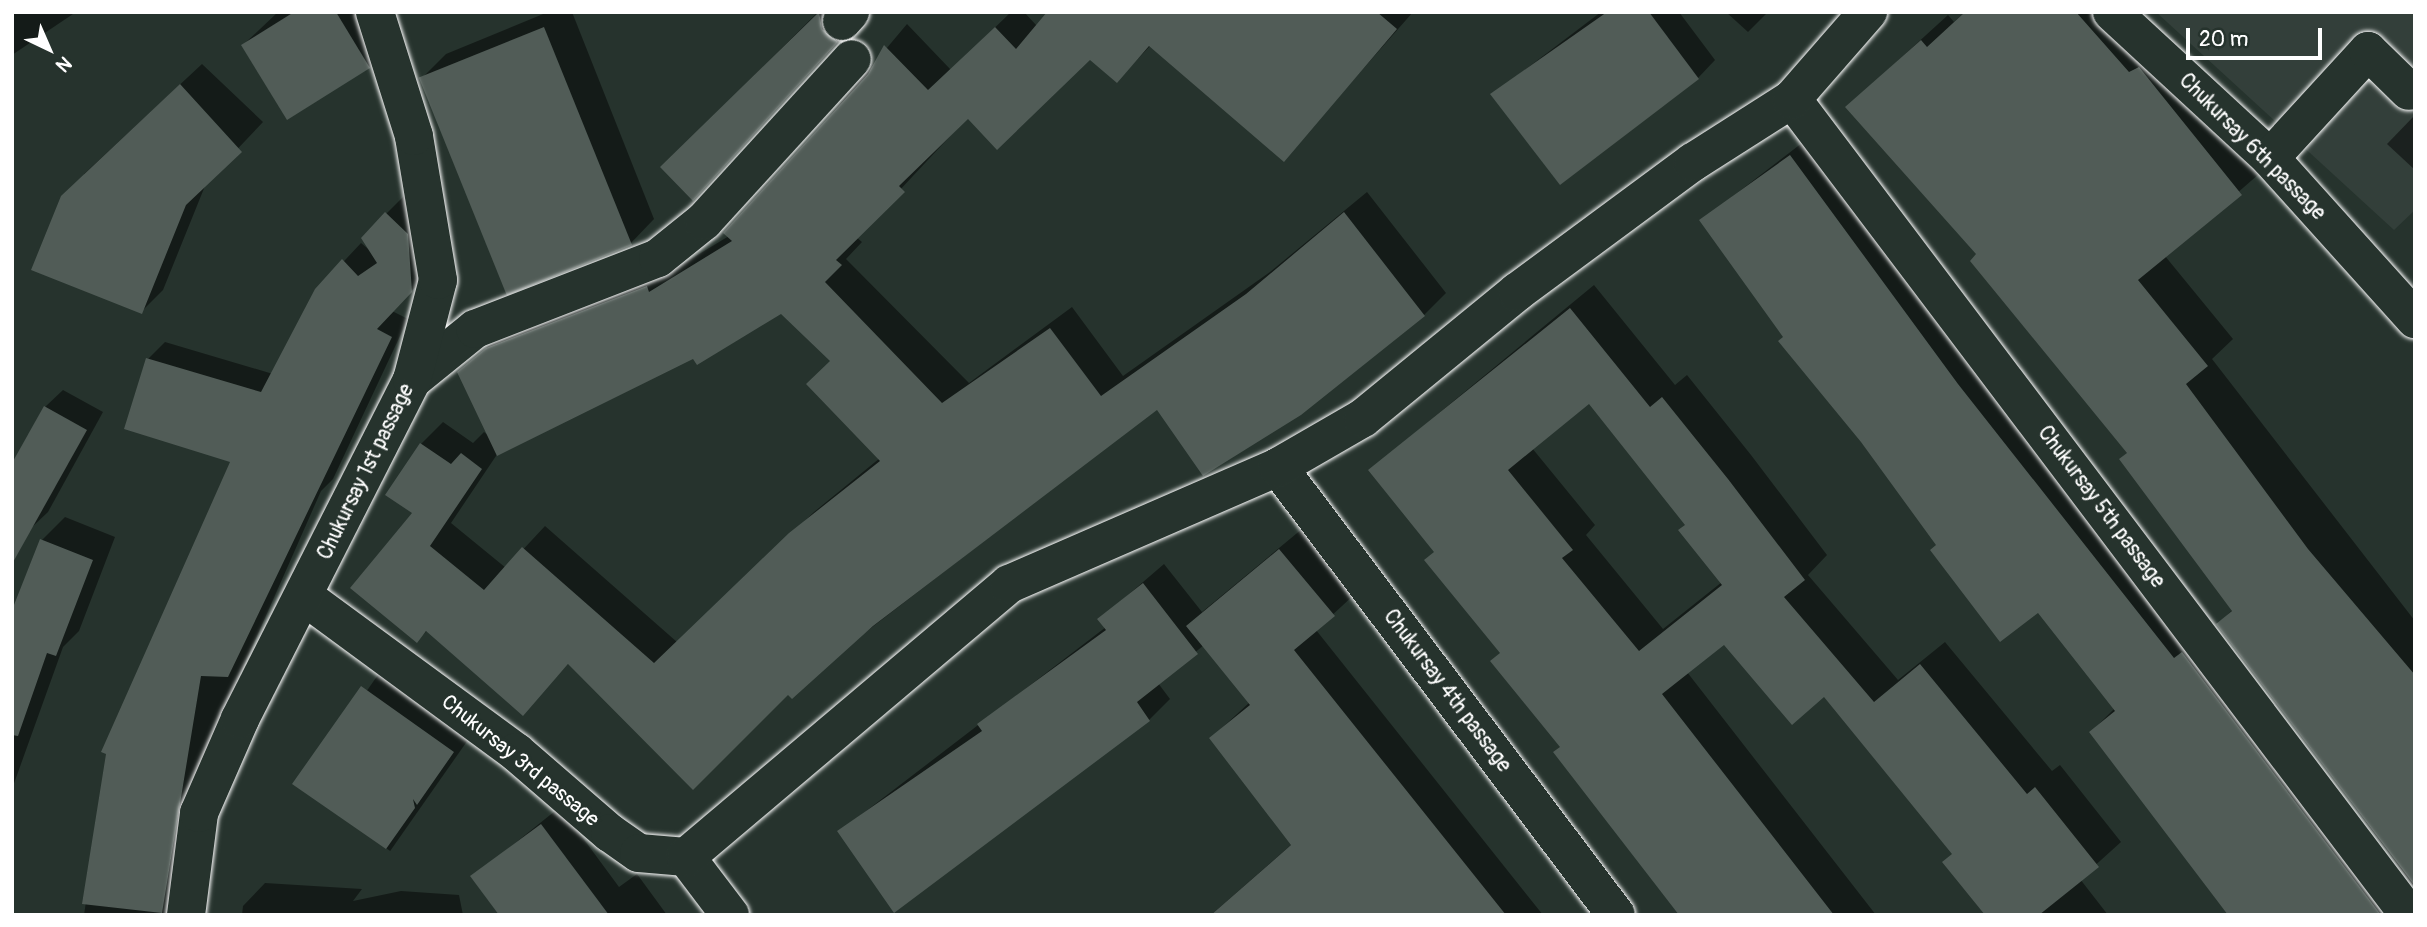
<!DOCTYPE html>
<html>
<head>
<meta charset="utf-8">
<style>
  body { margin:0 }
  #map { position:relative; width:2427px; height:927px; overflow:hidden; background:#26332d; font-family:Pangolin,sans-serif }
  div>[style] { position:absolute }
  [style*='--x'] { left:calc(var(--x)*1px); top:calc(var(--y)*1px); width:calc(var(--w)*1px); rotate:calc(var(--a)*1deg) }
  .built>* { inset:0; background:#333f3a }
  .shadow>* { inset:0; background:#0007; transform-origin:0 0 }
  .building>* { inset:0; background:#515c57; transform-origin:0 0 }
  .roads { filter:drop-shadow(0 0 2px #fff) drop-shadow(0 0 2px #fff) }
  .minor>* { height:38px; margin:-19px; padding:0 19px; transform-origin:19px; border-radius:19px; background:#26332d }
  span { translate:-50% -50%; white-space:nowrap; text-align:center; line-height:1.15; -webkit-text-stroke:6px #26332d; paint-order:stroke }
  .street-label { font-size:21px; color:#fff }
  .frame { position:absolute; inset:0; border:14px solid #fff; pointer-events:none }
  .north { position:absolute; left:14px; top:14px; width:70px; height:70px; -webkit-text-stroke:5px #26332d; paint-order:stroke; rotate:136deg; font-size:19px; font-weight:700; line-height:28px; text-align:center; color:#fff }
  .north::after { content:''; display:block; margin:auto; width:24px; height:32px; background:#fff; clip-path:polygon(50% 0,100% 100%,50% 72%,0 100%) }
  .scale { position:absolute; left:2186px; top:28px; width:136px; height:32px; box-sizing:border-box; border:4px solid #fff; border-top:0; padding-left:9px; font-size:21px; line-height:24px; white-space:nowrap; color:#fff; -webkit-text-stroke:5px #26332d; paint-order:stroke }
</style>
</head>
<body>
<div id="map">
  <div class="built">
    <div style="clip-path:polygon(2156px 12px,2415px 12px,2415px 210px,2394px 230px)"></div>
  </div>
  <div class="shadow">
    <div style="clip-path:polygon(12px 12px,76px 12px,12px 55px)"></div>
    <div style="clip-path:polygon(278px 12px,364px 12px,386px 49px,369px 67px,243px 45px)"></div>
    <div style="clip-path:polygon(548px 12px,572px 12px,654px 219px,630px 244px,421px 79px,446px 54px)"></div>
    <div style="clip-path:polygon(818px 12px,840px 12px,855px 24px,710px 181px,662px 167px)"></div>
    <div style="clip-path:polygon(evenodd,1011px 12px,1024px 12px,1037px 26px,1049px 12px,1413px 12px,1284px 159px,1151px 45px,1117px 81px,1090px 58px,968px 117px,856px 237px,862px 242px,846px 259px,969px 383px,1072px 307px,1123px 376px,1270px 272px,1367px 192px,1446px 293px,1424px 315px,1158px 407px,788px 692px,569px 663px,523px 713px,428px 630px,417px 640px,414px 513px,421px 444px,443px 422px,473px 443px,484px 432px,489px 436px,459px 372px,510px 327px,671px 271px,729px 236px,907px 24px,951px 70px,1011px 12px,781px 312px,833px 361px,880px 458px,814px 512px,677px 642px,545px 526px,506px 568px,451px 523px,498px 453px,781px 312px)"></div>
    <div style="clip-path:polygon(1601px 12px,1679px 12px,1715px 60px,1698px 78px,1493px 94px)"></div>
    <div style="clip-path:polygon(1726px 12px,1768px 12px,1748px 32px)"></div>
    <div style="clip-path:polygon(1965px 12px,2125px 12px,2267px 167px,2165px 256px,2233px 339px,2212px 359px,2415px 621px,2415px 888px,2219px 624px,2233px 609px,2128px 452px,1979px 254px,1847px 107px,1948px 15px,1954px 22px)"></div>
    <div style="clip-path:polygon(202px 64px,263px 122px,207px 181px,163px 290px,141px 312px,84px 174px)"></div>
    <div style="clip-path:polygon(2415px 115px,2415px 170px,2387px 144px)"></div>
    <div style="clip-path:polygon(1815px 133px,2415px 915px,2266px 915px,2091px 732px,2115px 708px,2038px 611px,1937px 544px,1702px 220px)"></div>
    <div style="clip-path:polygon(404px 196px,425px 216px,429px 273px,392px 311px,408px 319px,333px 479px,321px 491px,198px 770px,177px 915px,84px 915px,108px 753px,233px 461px,148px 359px,165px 342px,273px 374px,317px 290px,361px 243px,373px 253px,386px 214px)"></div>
    <div style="clip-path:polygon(evenodd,1594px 285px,1675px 385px,1687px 375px,1751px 455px,1827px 555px,1808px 575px,1898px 680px,1945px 642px,2052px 771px,2060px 765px,2121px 842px,2080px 879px,2108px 915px,1987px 915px,1954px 853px,1824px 695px,1724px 643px,1687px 672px,1876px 915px,1682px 915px,1561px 746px,1435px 551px,1370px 470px,1594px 285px,1589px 401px,1687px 524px,1722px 582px,1663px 629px,1586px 535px,1595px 525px,1532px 448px,1589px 401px)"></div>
    <div style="clip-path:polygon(63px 390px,103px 412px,48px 512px,30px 529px,45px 407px)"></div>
    <div style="clip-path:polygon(65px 517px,115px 537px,79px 631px,63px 647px,12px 789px,12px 615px,42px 540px)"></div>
    <div style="clip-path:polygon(1302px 529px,1355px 594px,1316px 630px,1543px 915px,1211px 915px,1292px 844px,1211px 738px,1250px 702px,1204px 645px,1158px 683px,1170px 699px,1149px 720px,840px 831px,1106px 627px,1100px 619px,1164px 564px,1202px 612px)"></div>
    <div style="left:387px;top:662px;width:111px;height:153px;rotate:35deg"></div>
    <div style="clip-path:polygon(560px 807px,619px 887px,637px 874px,667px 915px,528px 915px,473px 877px)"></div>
    <div style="clip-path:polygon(265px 883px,362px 889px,353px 901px,401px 891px,459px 895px,463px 915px,242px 915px,243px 906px)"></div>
  </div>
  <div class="building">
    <div style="clip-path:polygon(294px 12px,336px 12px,370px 68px,287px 120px,241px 45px)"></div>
    <div style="clip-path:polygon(819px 12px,822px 29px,838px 42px,693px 201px,660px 167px)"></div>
    <div style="clip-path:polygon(1047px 12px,1377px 12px,1397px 29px,1284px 162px,1149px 46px,1117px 83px,1090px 60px,997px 150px,968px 119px,899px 186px,905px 192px,836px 260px,842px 265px,825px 282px,942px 403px,1050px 328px,1101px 396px,1246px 294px,1344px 212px,1425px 316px,1301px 415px,1203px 476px,1157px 410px,873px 626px,792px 699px,788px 695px,693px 790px,568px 664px,523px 716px,426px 631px,417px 643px,350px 588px,412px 513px,385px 495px,420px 443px,451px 464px,461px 453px,482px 469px,430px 546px,484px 590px,522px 547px,654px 663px,789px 533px,880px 461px,806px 384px,830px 361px,781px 314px,697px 365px,693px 359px,497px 456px,457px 372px,486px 348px,647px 286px,649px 292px,732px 241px,723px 233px,868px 74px,884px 45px,928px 90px,995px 27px,1016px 49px)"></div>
    <div style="clip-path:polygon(1607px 12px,1649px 12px,1699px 79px,1560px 185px,1490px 94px)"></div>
    <div style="clip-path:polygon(1965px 12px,2076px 12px,2129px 72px,2139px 67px,2242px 195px,2138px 280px,2208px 366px,2186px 384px,2308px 549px,2415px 675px,2415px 886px,2216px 624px,2232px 611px,2119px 459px,2127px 453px,1970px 261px,1976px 254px,1845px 107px,1921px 40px,1927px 47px)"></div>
    <div style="left:544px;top:27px;width:235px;height:135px;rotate:68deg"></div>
    <div style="clip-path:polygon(180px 84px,242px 152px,186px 205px,142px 314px,31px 270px,61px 196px)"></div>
    <div style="clip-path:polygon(1790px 155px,1958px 384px,2174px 658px,2182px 652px,2381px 915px,2228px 915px,2089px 732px,2115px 711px,2038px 613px,2000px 642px,1930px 550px,1936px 545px,1861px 442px,1778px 341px,1783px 337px,1699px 220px)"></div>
    <div style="clip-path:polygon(385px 212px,408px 234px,412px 292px,377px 329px,392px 337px,228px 677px,201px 676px,162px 913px,82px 904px,106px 754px,101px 752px,230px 462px,124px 429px,146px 358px,261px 392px,315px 289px,342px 259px,358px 276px,377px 263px,361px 238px)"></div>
    <div style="clip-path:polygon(evenodd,1570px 308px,1650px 407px,1662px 397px,1728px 479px,1805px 580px,1784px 597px,1874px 702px,1920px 664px,2027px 794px,2035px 787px,2099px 867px,2039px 915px,1985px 915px,1942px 862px,1952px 854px,1824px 697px,1792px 725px,1724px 645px,1662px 694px,1834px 915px,1679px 915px,1553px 752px,1560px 747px,1490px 661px,1500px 653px,1424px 560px,1434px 552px,1368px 470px,1570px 308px,1589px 404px,1685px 525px,1678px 530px,1722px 585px,1639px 651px,1562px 558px,1573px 550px,1508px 470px,1589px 404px)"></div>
    <div style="clip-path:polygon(44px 406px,87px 430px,12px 564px,12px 463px)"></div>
    <div style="clip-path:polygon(40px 539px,93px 560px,56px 656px,47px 653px,18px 736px,12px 735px,12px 610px)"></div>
    <div style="clip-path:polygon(1279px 549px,1335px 616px,1294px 650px,1506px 915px,1211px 915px,1291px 845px,1209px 738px,1250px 705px,1186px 626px)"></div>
    <div style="clip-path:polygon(1143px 583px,1198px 654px,1137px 702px,1150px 721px,894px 913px,837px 831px,982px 731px,977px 724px,1106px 630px,1097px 619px)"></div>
    <div style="clip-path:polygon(361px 686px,454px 752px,417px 805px,413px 799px,415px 808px,386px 849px,292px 784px)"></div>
    <div style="clip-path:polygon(541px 824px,609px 915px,499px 915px,470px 876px)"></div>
  </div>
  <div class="roads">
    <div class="minor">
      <div style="--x:2112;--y:12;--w:215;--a:42.7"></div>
      <div style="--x:2270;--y:158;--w:217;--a:48"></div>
      <div style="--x:842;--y:21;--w:12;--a:-48"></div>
      <div style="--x:1792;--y:99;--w:1023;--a:52.91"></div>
      <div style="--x:2270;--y:158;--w:145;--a:-47.5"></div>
      <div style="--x:2368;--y:51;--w:57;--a:44.3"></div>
      <div style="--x:412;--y:380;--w:81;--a:-39"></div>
      <div style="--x:475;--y:329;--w:196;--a:-21.2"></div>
      <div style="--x:658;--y:258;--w:59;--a:-38.8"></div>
      <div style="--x:704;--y:221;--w:219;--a:-47.6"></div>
      <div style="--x:1278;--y:467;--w:561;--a:52.97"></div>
      <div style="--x:305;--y:597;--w:262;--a:36.3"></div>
      <div style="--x:516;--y:752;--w:124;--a:40.8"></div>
      <div style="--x:610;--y:833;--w:35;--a:35"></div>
      <div style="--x:639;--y:853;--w:47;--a:4.9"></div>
      <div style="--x:686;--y:857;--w:73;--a:52.8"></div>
      <div style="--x:686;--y:857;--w:423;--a:-40.2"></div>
      <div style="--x:1009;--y:584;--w:293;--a:-23.5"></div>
      <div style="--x:1278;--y:467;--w:98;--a:-30"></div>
      <div style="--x:1363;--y:418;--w:199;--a:-39.3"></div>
      <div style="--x:1517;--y:292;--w:219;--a:-36.5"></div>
      <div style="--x:1693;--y:162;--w:117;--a:-32.5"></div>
      <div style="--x:1792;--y:99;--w:116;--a:-48.9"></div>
      <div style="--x:186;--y:915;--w:103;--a:-82.7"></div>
      <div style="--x:199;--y:813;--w:103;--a:-66.4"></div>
      <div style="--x:240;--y:719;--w:380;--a:-63.1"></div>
      <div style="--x:412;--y:380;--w:103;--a:-75.4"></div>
      <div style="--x:438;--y:280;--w:146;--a:-99.5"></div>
      <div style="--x:414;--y:136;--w:130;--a:-107.5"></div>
    </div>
  </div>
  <div class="street-label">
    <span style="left:2252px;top:147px;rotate:45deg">Chukursay 6th passage</span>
    <span style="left:366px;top:472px;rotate:-64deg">Chukursay 1st passage</span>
    <span style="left:2101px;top:507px;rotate:53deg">Chukursay 5th passage</span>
    <span style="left:1447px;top:691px;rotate:53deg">Chukursay 4th passage</span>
    <span style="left:520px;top:761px;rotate:39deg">Chukursay 3rd passage</span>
  </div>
  <div class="frame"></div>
  <div class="north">N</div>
  <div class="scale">20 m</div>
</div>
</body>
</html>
